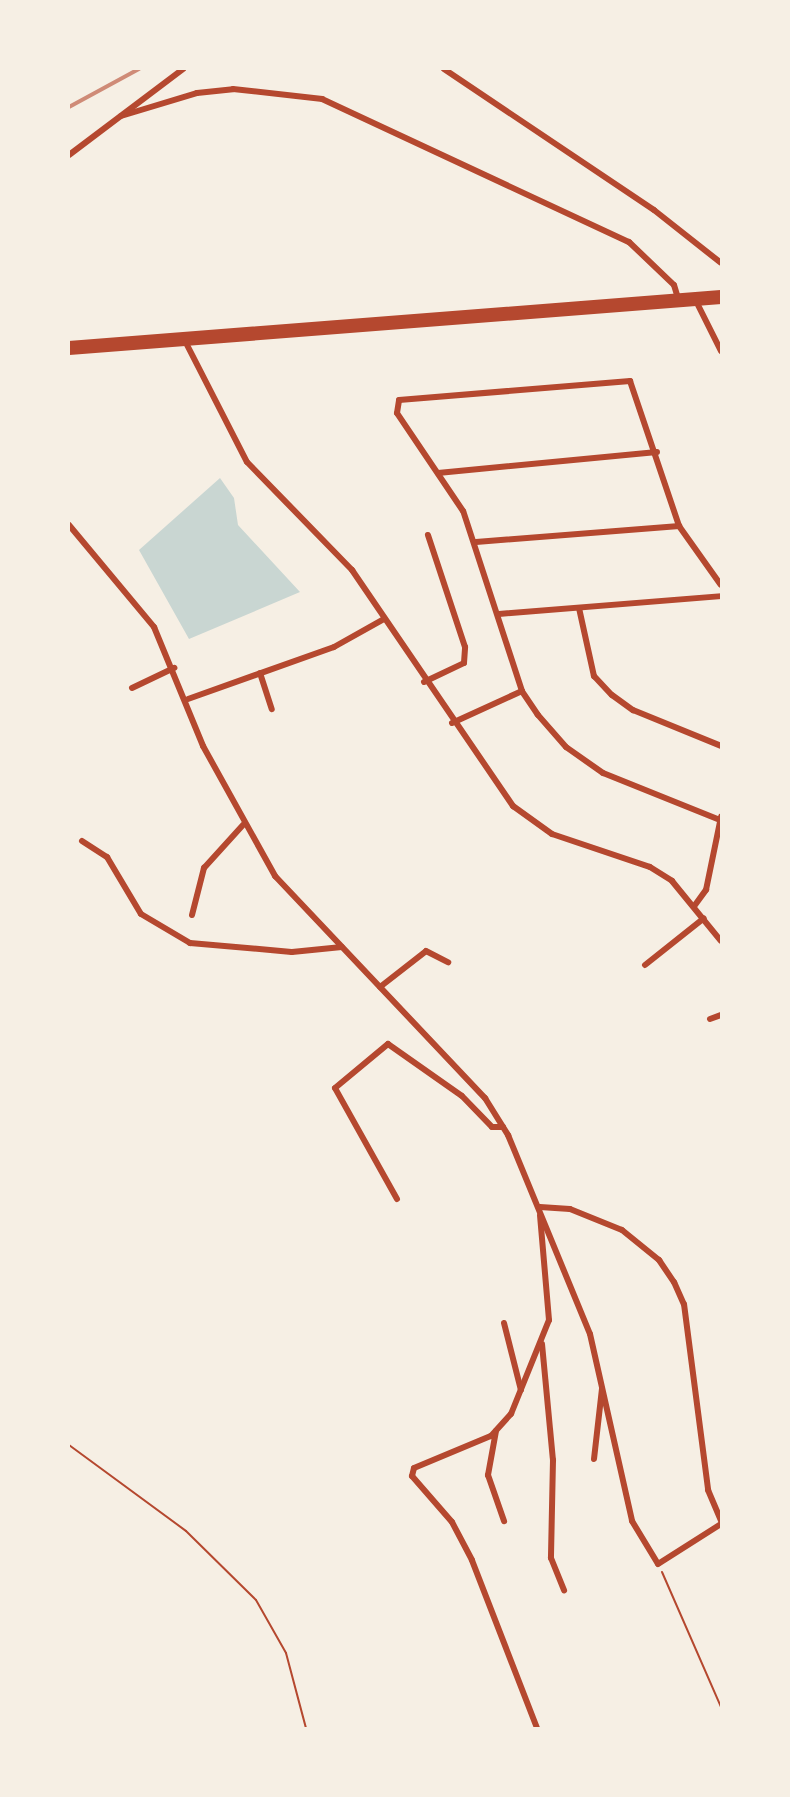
<!DOCTYPE html>
<html>
<head>
<meta charset="utf-8">
<style>
  body { margin:0 }
  #map { position:relative; width:790px; height:1797px; overflow:hidden; background:#f6efe4; font-family:Rubik,sans-serif }
  div>[style] { position:absolute }
  [style*='--x'] { left:calc(var(--x)*1px); top:calc(var(--y)*1px); width:calc(var(--w)*1px); rotate:calc(var(--a)*1deg) }
  .water>* { inset:0; background:#c9d6d2 }
  .path>* { height:2px; margin:-1px; padding:0 1px; transform-origin:1px; border-radius:1px; background:#b5482f }
  .minor>* { height:6px; margin:-3px; padding:0 3px; transform-origin:3px; border-radius:3px; background:#b5482f }
  .trunk>* { height:14px; margin:-7px; padding:0 7px; transform-origin:7px; border-radius:7px; background:#b5482f }
  .rail>* { height:4px; margin:-2px; padding:0 2px; transform-origin:2px; border-radius:2px; background:#cf8b77 }
  span { translate:-50% -50%; white-space:nowrap; text-align:center; line-height:1.15; -webkit-text-stroke:6px #f6efe4; paint-order:stroke }
  .frame { position:absolute; inset:0; border:70px solid #f6efe4; pointer-events:none }
</style>
</head>
<body>
<div id="map">
  <div class="water">
    <div style="clip-path:polygon(220px 478px,234px 498px,238px 525px,300px 592px,189px 639px,139px 550px)"></div>
  </div>
  <div class="path">
    <div style="--x:69;--y:1445;--w:145;--a:36.3"></div>
    <div style="--x:186;--y:1531;--w:98;--a:44.6"></div>
    <div style="--x:256;--y:1600;--w:61;--a:60.5"></div>
    <div style="--x:286;--y:1653;--w:78;--a:75.1"></div>
    <div style="--x:662;--y:1572;--w:147;--a:66.4"></div>
  </div>
  <div class="minor">
    <div style="--x:444;--y:69;--w:253;--a:33.9"></div>
    <div style="--x:654;--y:210;--w:85;--a:38.3"></div>
    <div style="--x:121;--y:116;--w:79;--a:-16.8"></div>
    <div style="--x:197;--y:93;--w:36;--a:-6"></div>
    <div style="--x:233;--y:89;--w:90;--a:6.4"></div>
    <div style="--x:322;--y:99;--w:339;--a:25"></div>
    <div style="--x:629;--y:242;--w:62;--a:43.7"></div>
    <div style="--x:674;--y:285;--w:17;--a:73"></div>
    <div style="--x:69;--y:155;--w:143;--a:-37"></div>
    <div style="--x:696;--y:301;--w:56;--a:63.4"></div>
    <div style="--x:184;--y:339;--w:138;--a:62.9"></div>
    <div style="--x:247;--y:462;--w:151;--a:45.8"></div>
    <div style="--x:352;--y:570;--w:286;--a:55.7"></div>
    <div style="--x:513;--y:806;--w:48;--a:35.7"></div>
    <div style="--x:552;--y:834;--w:103;--a:18.6"></div>
    <div style="--x:650;--y:867;--w:26;--a:32"></div>
    <div style="--x:672;--y:881;--w:77;--a:50.8"></div>
    <div style="--x:438;--y:473;--w:220;--a:-5.5"></div>
    <div style="--x:69;--y:525;--w:133;--a:50.2"></div>
    <div style="--x:154;--y:627;--w:129;--a:67.6"></div>
    <div style="--x:203;--y:746;--w:149;--a:61"></div>
    <div style="--x:275;--y:876;--w:306;--a:46.6"></div>
    <div style="--x:485;--y:1098;--w:44;--a:58.1"></div>
    <div style="--x:508;--y:1135;--w:215;--a:67.6"></div>
    <div style="--x:590;--y:1334;--w:192;--a:77.3"></div>
    <div style="--x:632;--y:1521;--w:50;--a:58.8"></div>
    <div style="--x:658;--y:1564;--w:75;--a:-32.4"></div>
    <div style="--x:476;--y:542;--w:204;--a:-4.5"></div>
    <div style="--x:579;--y:608;--w:70;--a:77.6"></div>
    <div style="--x:594;--y:676;--w:26;--a:47"></div>
    <div style="--x:612;--y:695;--w:26;--a:36"></div>
    <div style="--x:633;--y:710;--w:95;--a:22.2"></div>
    <div style="--x:499;--y:614;--w:223;--a:-4.6"></div>
    <div style="--x:260;--y:673;--w:38;--a:72"></div>
    <div style="--x:424;--y:682;--w:44;--a:-25.4"></div>
    <div style="--x:464;--y:663;--w:16;--a:-86"></div>
    <div style="--x:465;--y:647;--w:118;--a:-108.3"></div>
    <div style="--x:132;--y:688;--w:47;--a:-25.5"></div>
    <div style="--x:188;--y:699;--w:155;--a:-19.6"></div>
    <div style="--x:334;--y:647;--w:57;--a:-29.2"></div>
    <div style="--x:452;--y:723;--w:77;--a:-24.6"></div>
    <div style="--x:720;--y:820;--w:126;--a:-158.1"></div>
    <div style="--x:603;--y:773;--w:45;--a:-144.9"></div>
    <div style="--x:566;--y:747;--w:43;--a:-131.2"></div>
    <div style="--x:538;--y:715;--w:29;--a:-124"></div>
    <div style="--x:522;--y:691;--w:189;--a:-108.1"></div>
    <div style="--x:463;--y:511;--w:118;--a:-124"></div>
    <div style="--x:397;--y:413;--w:13;--a:-81"></div>
    <div style="--x:399;--y:400;--w:232;--a:-4.7"></div>
    <div style="--x:630;--y:381;--w:153;--a:71.3"></div>
    <div style="--x:679;--y:526;--w:72;--a:54.6"></div>
    <div style="--x:82;--y:841;--w:30;--a:33"></div>
    <div style="--x:107;--y:857;--w:66;--a:59.2"></div>
    <div style="--x:141;--y:914;--w:57;--a:30.6"></div>
    <div style="--x:190;--y:943;--w:102;--a:5"></div>
    <div style="--x:292;--y:952;--w:50;--a:-5.7"></div>
    <div style="--x:695;--y:905;--w:19;--a:-54"></div>
    <div style="--x:706;--y:890;--w:75;--a:-78.4"></div>
    <div style="--x:192;--y:915;--w:49;--a:-75.7"></div>
    <div style="--x:204;--y:868;--w:58;--a:-47.8"></div>
    <div style="--x:645;--y:965;--w:75;--a:-38.5"></div>
    <div style="--x:380;--y:987;--w:58;--a:-38"></div>
    <div style="--x:426;--y:951;--w:25;--a:27"></div>
    <div style="--x:710;--y:1019;--w:12;--a:-20"></div>
    <div style="--x:397;--y:1199;--w:127;--a:-119.2"></div>
    <div style="--x:335;--y:1088;--w:69;--a:-39.7"></div>
    <div style="--x:388;--y:1044;--w:90;--a:35.1"></div>
    <div style="--x:462;--y:1096;--w:43;--a:45.9"></div>
    <div style="--x:492;--y:1127;--w:11;--a:0"></div>
    <div style="--x:540;--y:1207;--w:30;--a:4"></div>
    <div style="--x:570;--y:1209;--w:56;--a:22"></div>
    <div style="--x:622;--y:1230;--w:48;--a:39"></div>
    <div style="--x:659;--y:1260;--w:27;--a:56"></div>
    <div style="--x:674;--y:1282;--w:24;--a:66"></div>
    <div style="--x:684;--y:1304;--w:188;--a:82.6"></div>
    <div style="--x:708;--y:1490;--w:34;--a:67"></div>
    <div style="--x:504;--y:1323;--w:69;--a:75.8"></div>
    <div style="--x:542;--y:1344;--w:117;--a:84.6"></div>
    <div style="--x:553;--y:1460;--w:98;--a:91.2"></div>
    <div style="--x:551;--y:1558;--w:35;--a:68"></div>
    <div style="--x:496;--y:1431;--w:45;--a:100.3"></div>
    <div style="--x:488;--y:1475;--w:49;--a:70.8"></div>
    <div style="--x:594;--y:1459;--w:70;--a:-83.5"></div>
    <div style="--x:537;--y:1728;--w:180;--a:-111.2"></div>
    <div style="--x:472;--y:1560;--w:43;--a:-117.8"></div>
    <div style="--x:452;--y:1522;--w:61;--a:-131"></div>
    <div style="--x:412;--y:1476;--w:8;--a:-76"></div>
    <div style="--x:414;--y:1468;--w:83;--a:-22.6"></div>
    <div style="--x:491;--y:1436;--w:30;--a:-48"></div>
    <div style="--x:511;--y:1414;--w:101;--a:-68"></div>
    <div style="--x:549;--y:1320;--w:105;--a:-94.9"></div>
  </div>
  <div class="trunk">
    <div style="--x:69;--y:348;--w:654;--a:-4.47"></div>
  </div>
  <div class="rail">
    <div style="--x:69;--y:107;--w:80;--a:-28.5"></div>
  </div>
  <div class="frame"></div>
</div>
</body>
</html>
